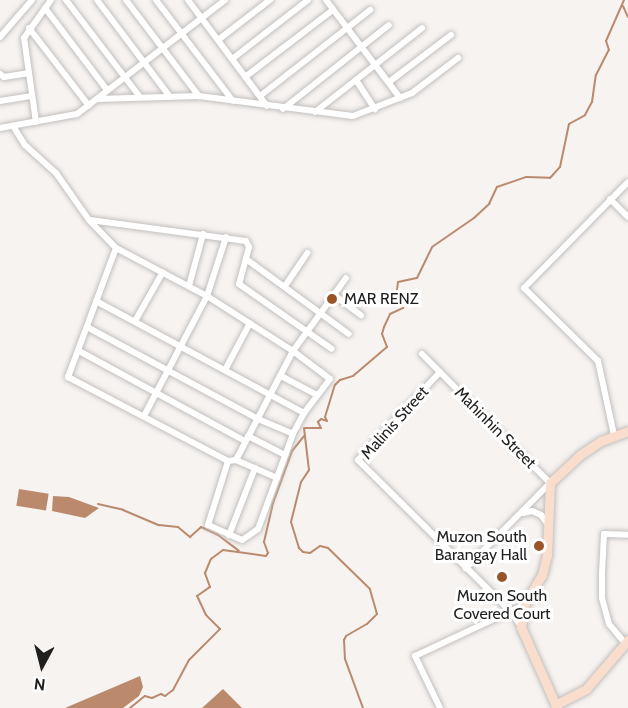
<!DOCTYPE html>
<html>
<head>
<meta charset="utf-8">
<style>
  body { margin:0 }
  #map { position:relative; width:628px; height:708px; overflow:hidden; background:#f6f3f1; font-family:Cabin,sans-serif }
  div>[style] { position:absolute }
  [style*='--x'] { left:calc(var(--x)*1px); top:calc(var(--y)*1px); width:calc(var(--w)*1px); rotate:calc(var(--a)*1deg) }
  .water>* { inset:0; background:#bb8a6d; transform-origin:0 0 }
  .stream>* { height:2px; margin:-1px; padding:0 1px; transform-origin:1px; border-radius:1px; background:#bb8a6d }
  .roads { filter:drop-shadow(0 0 2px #c2bfbd) drop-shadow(0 0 2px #c2bfbd) }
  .street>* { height:6px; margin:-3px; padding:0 3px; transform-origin:3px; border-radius:3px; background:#fff }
  .secondary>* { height:9px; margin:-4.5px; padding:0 4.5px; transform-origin:4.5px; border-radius:4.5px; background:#fadecd }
  .dots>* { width:16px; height:16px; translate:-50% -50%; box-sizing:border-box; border:3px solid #fff; border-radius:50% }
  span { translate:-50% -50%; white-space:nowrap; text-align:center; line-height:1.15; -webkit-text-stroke:6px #fff; paint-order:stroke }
  .poi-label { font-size:16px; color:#201f1e }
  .left { translate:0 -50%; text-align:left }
  .right { translate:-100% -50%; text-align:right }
  .street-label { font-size:16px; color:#201f1e }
  .north { position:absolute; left:12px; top:636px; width:60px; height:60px; -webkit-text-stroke:4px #fff; paint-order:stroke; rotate:187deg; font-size:16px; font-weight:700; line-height:24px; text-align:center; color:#201f1e }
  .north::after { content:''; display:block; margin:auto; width:21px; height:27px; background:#201f1e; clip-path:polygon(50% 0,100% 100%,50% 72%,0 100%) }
</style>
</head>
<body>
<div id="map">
  <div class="water">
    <div style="left:19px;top:489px;width:30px;height:17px;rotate:9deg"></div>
    <div style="clip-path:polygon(53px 496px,69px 497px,99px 508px,85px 518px,52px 511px)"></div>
    <div style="clip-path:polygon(140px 676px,143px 687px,139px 696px,123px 708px,65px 708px)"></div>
    <div style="clip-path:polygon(223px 689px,242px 708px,202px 708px)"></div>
  </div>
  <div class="stream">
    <div style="--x:623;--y:6;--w:12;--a:66"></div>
    <div style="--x:98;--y:504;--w:26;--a:13"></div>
    <div style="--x:123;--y:510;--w:39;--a:23"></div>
    <div style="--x:159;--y:525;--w:19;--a:6"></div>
    <div style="--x:178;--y:527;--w:16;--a:40"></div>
    <div style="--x:190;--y:537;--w:15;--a:-42"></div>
    <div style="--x:201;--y:527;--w:19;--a:25"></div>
    <div style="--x:218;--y:535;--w:26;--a:37"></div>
    <div style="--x:130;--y:708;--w:19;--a:-39"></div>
    <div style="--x:145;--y:696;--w:7;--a:16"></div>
    <div style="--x:152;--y:698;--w:10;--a:-24"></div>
    <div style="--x:161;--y:694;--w:4;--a:27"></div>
    <div style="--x:165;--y:696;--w:10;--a:-37"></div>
    <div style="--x:173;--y:690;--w:34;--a:-62"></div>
    <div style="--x:189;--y:660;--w:44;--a:-45"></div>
    <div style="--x:220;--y:629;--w:20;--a:-135"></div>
    <div style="--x:206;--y:615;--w:21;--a:-115"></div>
    <div style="--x:197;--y:596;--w:16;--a:-35"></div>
    <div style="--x:210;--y:587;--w:15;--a:-110"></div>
    <div style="--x:205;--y:573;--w:15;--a:-67"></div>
    <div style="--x:211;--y:559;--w:15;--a:-37"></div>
    <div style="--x:223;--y:550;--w:43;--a:7.9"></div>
    <div style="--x:266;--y:556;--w:4;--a:-56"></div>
    <div style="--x:268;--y:553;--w:12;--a:-110"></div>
    <div style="--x:264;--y:542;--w:37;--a:-77"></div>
    <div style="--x:272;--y:506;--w:59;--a:-70"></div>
    <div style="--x:292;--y:451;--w:19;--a:-51"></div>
    <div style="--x:363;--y:708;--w:52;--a:-110.2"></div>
    <div style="--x:345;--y:659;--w:19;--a:-93"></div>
    <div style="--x:344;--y:640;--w:4;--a:-63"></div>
    <div style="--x:346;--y:636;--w:24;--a:-30"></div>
    <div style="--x:367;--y:624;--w:14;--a:-45"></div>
    <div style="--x:377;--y:614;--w:26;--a:-106"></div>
    <div style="--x:370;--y:589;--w:59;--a:-135.7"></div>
    <div style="--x:328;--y:548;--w:8;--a:-166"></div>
    <div style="--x:320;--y:546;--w:12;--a:145"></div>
    <div style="--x:310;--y:553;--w:7;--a:-172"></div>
    <div style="--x:303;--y:552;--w:6;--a:-135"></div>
    <div style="--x:299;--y:548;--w:27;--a:-107"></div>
    <div style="--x:291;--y:522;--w:41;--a:-76"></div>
    <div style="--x:301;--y:482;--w:14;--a:-56"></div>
    <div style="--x:309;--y:470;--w:42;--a:-96.8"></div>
    <div style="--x:304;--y:428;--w:17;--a:0"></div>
    <div style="--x:321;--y:428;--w:7;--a:-117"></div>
    <div style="--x:318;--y:422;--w:4;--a:-45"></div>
    <div style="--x:321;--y:419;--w:6;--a:18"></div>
    <div style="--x:327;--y:421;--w:4;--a:-117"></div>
    <div style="--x:325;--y:417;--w:34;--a:-73"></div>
    <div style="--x:335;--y:385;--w:7;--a:-45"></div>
    <div style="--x:340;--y:380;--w:14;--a:-17"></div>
    <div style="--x:353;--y:376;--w:45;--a:-40.5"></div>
    <div style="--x:387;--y:347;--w:14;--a:-111"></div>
    <div style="--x:382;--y:334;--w:7;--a:-74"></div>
    <div style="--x:384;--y:327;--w:14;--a:-65"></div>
    <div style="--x:390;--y:314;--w:14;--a:-25"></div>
    <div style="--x:403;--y:308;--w:6;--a:-72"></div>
    <div style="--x:405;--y:302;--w:14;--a:-124"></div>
    <div style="--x:397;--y:290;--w:8;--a:-83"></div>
    <div style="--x:398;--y:282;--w:19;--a:-12"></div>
    <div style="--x:417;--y:278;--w:34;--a:-64"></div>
    <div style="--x:432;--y:247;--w:51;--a:-34.6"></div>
    <div style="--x:474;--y:218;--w:21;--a:-43"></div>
    <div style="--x:489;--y:204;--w:19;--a:-65"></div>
    <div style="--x:497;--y:187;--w:31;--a:-19"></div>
    <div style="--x:526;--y:177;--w:24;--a:2"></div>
    <div style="--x:550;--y:178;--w:15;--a:-48"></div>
    <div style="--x:560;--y:167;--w:44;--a:-78.2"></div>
    <div style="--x:569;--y:124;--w:18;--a:-29"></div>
    <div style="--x:585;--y:115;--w:15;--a:-62"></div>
    <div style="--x:592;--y:102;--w:27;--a:-82"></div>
    <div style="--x:596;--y:75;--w:28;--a:-63"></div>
    <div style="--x:609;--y:50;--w:9;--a:-108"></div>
    <div style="--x:606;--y:41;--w:45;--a:-66.3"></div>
  </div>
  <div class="roads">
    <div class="street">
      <div style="--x:66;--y:0;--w:122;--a:52.7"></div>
      <div style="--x:97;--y:0;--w:121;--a:53"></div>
      <div style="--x:126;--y:0;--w:121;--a:52.8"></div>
      <div style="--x:156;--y:0;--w:127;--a:52.7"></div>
      <div style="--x:188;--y:0;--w:132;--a:53.3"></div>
      <div style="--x:326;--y:0;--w:123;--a:52.9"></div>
      <div style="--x:45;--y:8;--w:103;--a:52.9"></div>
      <div style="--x:29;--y:28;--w:98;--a:52.4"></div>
      <div style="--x:0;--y:37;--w:49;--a:-49.1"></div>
      <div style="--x:218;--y:40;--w:66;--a:-37.6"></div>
      <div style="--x:232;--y:59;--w:96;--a:-37.8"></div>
      <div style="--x:0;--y:74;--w:5;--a:37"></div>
      <div style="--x:4;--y:77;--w:24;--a:-9"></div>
      <div style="--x:245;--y:77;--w:111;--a:-37.3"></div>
      <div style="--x:356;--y:80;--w:35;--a:57"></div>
      <div style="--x:389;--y:82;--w:78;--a:-37.2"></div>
      <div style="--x:260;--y:96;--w:140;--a:-38"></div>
      <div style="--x:97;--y:99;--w:102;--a:-1.7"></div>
      <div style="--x:199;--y:96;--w:155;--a:7.4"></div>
      <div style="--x:353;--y:116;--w:63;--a:-21.3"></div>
      <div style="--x:412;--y:93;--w:58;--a:-37.3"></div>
      <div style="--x:0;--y:101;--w:31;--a:-9"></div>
      <div style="--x:283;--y:109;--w:135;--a:-38.4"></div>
      <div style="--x:315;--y:112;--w:136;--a:-38.1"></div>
      <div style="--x:36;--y:122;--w:85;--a:-98.1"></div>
      <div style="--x:24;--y:38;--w:47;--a:-54.6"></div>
      <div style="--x:13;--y:126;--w:22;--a:58"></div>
      <div style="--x:25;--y:145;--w:42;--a:42.1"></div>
      <div style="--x:56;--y:173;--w:57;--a:54.9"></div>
      <div style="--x:89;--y:220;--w:39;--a:46"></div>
      <div style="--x:116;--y:248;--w:103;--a:27.8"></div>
      <div style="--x:207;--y:296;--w:102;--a:32.6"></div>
      <div style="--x:293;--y:351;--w:46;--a:37.1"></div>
      <div style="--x:330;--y:379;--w:43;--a:127.4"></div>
      <div style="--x:304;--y:413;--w:24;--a:118"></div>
      <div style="--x:293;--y:434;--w:101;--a:110.2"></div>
      <div style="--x:258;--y:529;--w:19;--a:145"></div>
      <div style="--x:242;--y:540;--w:37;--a:-156"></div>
      <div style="--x:208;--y:525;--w:67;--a:-72.6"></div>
      <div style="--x:0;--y:128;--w:78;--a:-10.3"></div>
      <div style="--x:77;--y:114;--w:187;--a:-37.6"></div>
      <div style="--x:610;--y:199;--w:25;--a:45"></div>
      <div style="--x:90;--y:220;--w:157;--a:7.7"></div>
      <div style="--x:246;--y:241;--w:7;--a:63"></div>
      <div style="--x:249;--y:247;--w:38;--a:105"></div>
      <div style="--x:239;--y:284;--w:113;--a:35"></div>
      <div style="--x:116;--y:248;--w:138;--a:110.4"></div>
      <div style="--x:68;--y:377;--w:181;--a:27.7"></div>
      <div style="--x:228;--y:461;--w:8;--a:-7"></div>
      <div style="--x:236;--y:460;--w:45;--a:23.7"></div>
      <div style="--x:246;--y:259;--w:127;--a:36.1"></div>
      <div style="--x:189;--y:286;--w:54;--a:-74.9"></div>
      <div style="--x:285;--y:286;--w:40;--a:-56"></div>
      <div style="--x:334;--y:295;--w:34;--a:37"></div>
      <div style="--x:96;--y:301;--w:236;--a:28.3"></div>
      <div style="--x:135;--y:321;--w:56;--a:-60.3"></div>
      <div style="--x:87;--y:327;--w:194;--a:28.3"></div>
      <div style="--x:258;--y:419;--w:38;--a:23"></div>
      <div style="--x:79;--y:351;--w:189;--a:28.5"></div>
      <div style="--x:422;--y:354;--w:182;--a:45.2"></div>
      <div style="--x:550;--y:483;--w:120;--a:134.7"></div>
      <div style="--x:225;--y:370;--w:53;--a:-62"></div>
      <div style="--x:440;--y:372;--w:120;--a:133"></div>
      <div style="--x:358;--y:460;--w:213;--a:44.8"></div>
      <div style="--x:509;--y:610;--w:20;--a:53"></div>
      <div style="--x:281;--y:376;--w:41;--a:27.8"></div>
      <div style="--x:144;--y:416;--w:136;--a:-62.3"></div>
      <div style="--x:207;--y:296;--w:62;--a:-72.1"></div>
      <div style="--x:614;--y:435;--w:76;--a:-102.2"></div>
      <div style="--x:598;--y:361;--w:104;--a:-135.4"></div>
      <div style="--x:524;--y:288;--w:148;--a:-45.5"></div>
      <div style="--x:248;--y:436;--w:42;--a:27.2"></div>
      <div style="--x:236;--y:460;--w:123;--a:-62.4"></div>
      <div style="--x:293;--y:351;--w:90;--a:-54"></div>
      <div style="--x:523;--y:513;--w:9;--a:-13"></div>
      <div style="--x:532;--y:511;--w:10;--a:24"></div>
      <div style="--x:541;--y:515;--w:10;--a:53"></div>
      <div style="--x:229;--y:535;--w:72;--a:-68.8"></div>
      <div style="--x:625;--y:643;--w:25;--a:-130"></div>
      <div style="--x:609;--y:624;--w:27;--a:-105"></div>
      <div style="--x:602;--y:598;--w:25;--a:-90"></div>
      <div style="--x:602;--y:573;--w:39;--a:-87"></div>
      <div style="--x:604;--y:534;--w:24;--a:2"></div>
      <div style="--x:440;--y:708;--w:58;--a:-115.7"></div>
      <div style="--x:415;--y:656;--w:120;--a:-25.1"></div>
    </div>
    <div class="secondary">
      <div style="--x:555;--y:705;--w:35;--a:-27"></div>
      <div style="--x:586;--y:689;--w:65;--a:-49.4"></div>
      <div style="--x:557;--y:708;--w:89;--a:-114"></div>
      <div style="--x:521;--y:627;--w:24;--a:-81"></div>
      <div style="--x:525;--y:603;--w:33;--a:-59"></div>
      <div style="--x:542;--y:575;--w:21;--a:-76"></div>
      <div style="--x:547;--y:555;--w:72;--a:-87.6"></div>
      <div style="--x:550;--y:483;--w:41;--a:-43"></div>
      <div style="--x:580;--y:455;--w:25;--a:-34"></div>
      <div style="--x:601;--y:441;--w:29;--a:-20"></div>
    </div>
  </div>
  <div class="dots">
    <div style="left:332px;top:299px;background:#995528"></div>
    <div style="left:539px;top:546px;background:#995528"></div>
    <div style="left:502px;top:577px;background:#995528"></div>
  </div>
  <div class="poi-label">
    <span class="left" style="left:344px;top:299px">MAR RENZ</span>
    <span class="right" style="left:527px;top:546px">Muzon South<br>Barangay Hall</span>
    <span style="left:502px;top:605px">Muzon South<br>Covered Court</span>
  </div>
  <div class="street-label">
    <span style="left:395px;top:423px;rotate:-48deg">Malinis Street</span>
    <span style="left:495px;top:428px;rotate:45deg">Mahinhin Street</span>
  </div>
  <div class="north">N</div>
</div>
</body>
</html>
